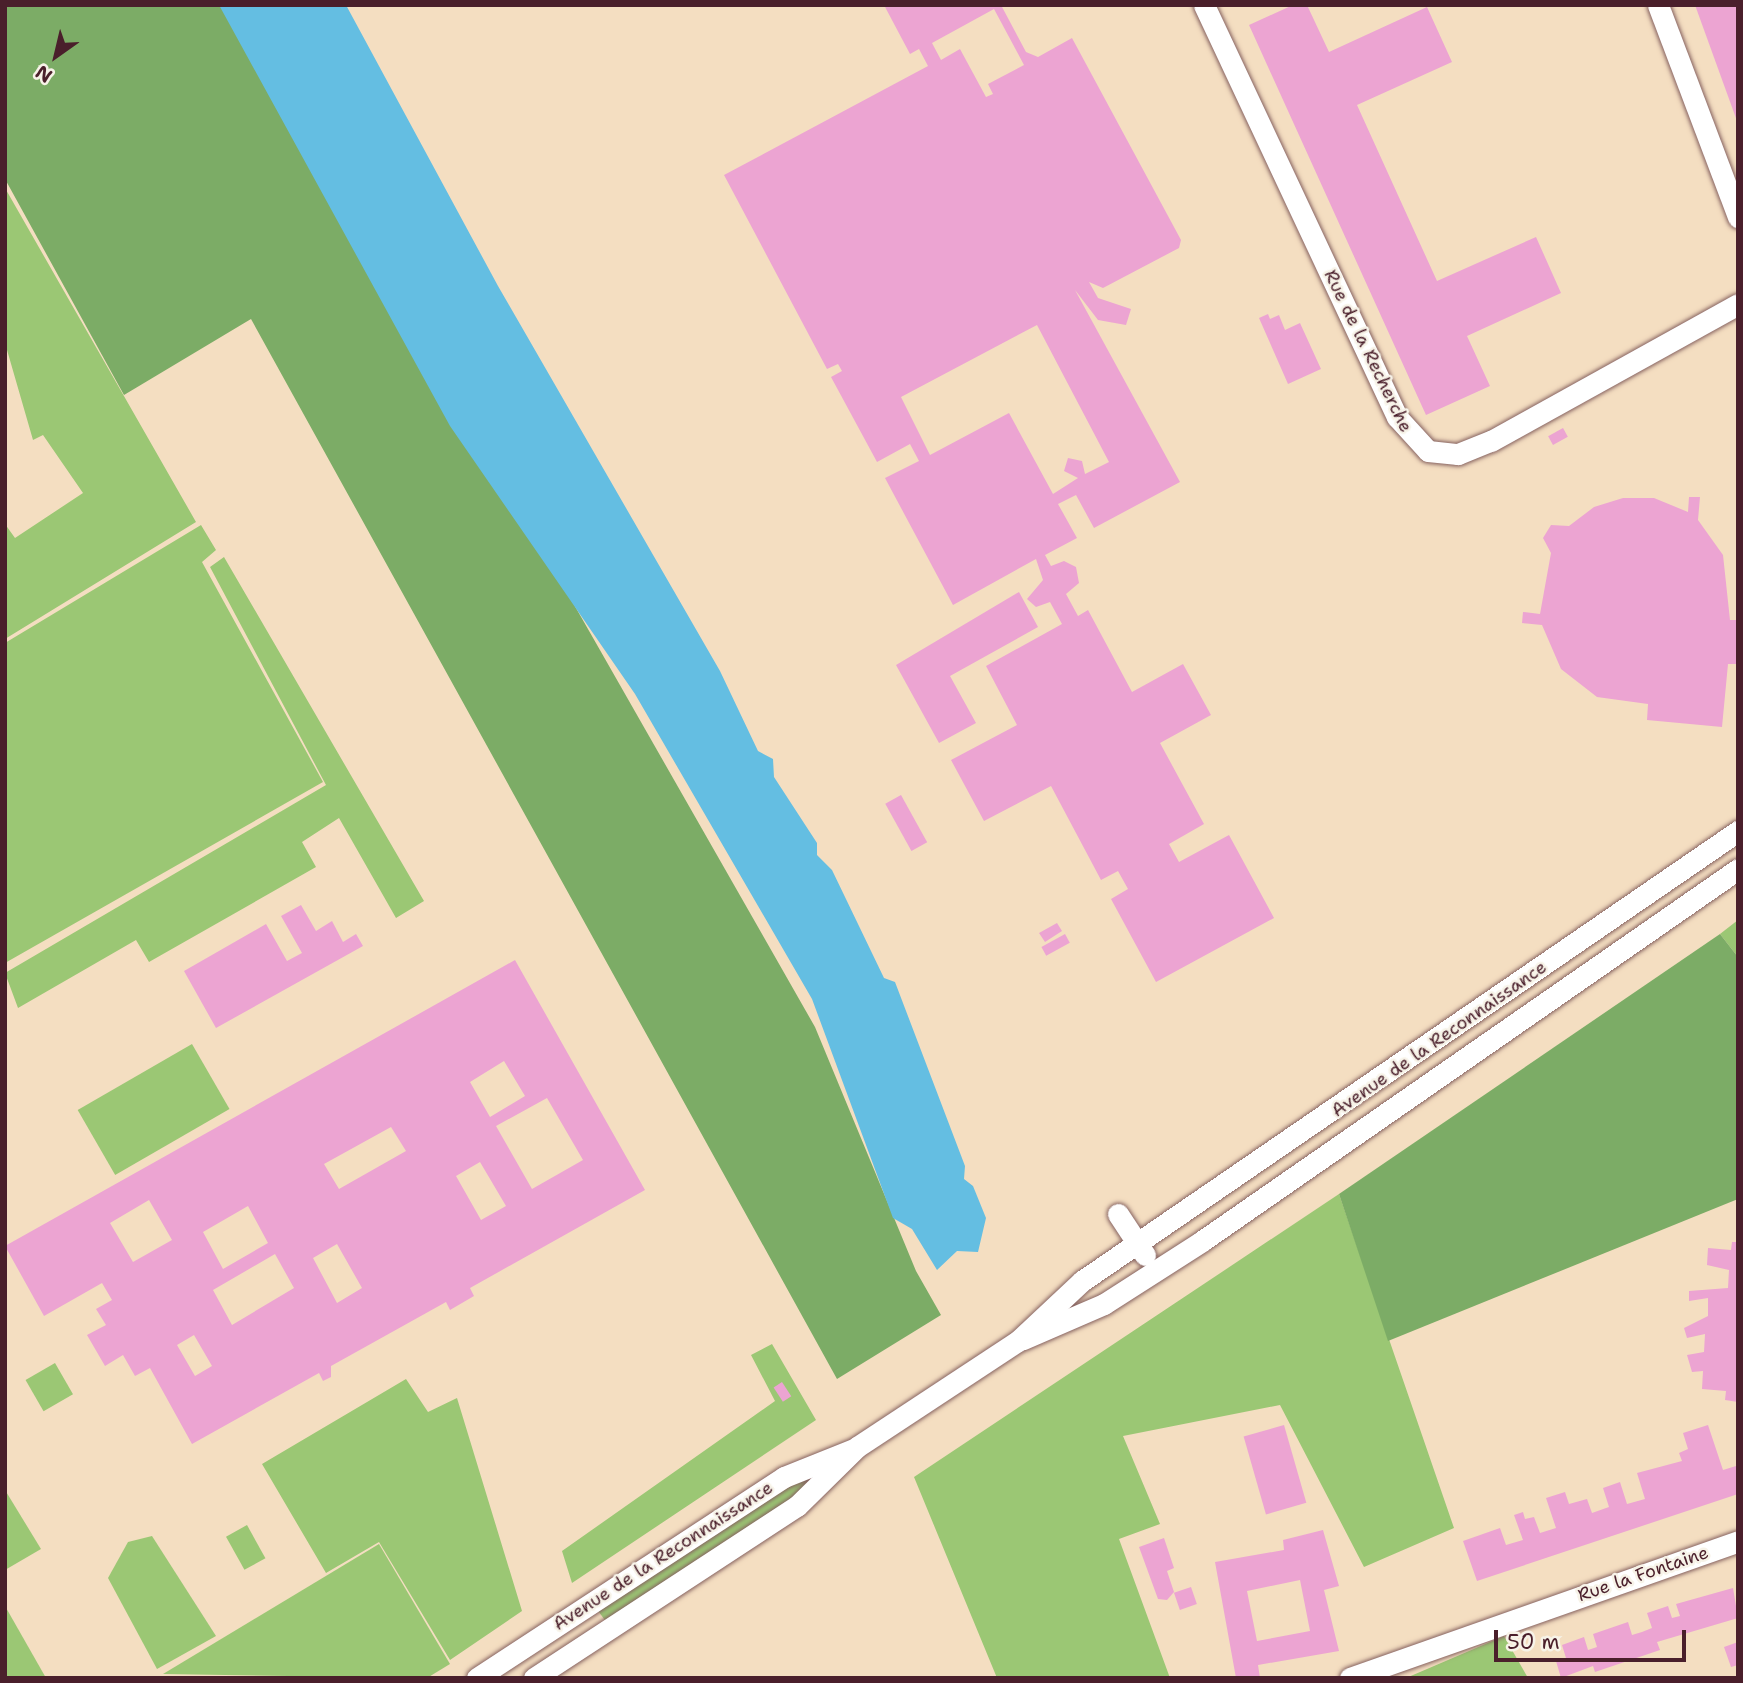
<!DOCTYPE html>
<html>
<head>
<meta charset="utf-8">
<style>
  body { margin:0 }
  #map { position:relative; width:1743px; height:1683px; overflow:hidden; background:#f4dec1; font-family:"Shantell Sans",sans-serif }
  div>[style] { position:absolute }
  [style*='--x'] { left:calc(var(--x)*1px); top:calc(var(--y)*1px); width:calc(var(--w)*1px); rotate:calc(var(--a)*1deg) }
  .green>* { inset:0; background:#9bc774; transform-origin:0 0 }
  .forest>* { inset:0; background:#7cac66 }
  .water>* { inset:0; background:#64bee2 }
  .building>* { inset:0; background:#eca4d2; transform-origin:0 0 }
  .roads { filter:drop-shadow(0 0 2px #866260) drop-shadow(0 0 2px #866260) }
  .minor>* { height:21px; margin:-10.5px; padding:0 10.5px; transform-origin:10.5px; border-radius:10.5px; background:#fff }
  span { translate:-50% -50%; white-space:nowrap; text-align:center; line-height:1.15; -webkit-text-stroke:5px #f7f3e8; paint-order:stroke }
  .street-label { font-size:18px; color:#4a1f2b }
  .frame { position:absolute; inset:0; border:7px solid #4a1f2b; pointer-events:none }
  .north { position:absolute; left:21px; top:21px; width:70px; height:70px; -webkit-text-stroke:5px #f7f3e8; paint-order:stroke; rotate:214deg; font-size:19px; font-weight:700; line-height:28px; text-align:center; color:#4a1f2b }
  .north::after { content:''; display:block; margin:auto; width:24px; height:32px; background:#4a1f2b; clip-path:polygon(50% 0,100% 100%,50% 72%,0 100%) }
  .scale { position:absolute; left:1494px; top:1630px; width:192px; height:32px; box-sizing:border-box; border:4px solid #4a1f2b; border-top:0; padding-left:9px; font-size:21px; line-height:24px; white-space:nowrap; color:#4a1f2b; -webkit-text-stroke:5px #f7f3e8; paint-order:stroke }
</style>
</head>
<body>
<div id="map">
  <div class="green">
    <div style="clip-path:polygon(5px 188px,196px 522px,5px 639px,5px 524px,15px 538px,83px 493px,43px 435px,33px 440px,5px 343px)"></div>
    <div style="clip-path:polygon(201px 525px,216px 550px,202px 562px,323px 782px,5px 963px,5px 643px)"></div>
    <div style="clip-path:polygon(224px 557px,424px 901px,396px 918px,339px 818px,302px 842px,316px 867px,149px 962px,136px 940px,18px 1008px,5px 973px,326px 785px,210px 567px)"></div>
    <div style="clip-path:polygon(1738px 920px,1738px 957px,1720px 934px)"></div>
    <div style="left:192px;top:1044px;width:75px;height:132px;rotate:60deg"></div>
    <div style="clip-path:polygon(1339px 1194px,1454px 1528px,1364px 1567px,1280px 1405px,1123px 1436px,1160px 1524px,1119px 1539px,1170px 1678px,997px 1678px,914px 1477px)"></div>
    <div style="clip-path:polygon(772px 1344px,816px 1420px,572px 1583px,562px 1551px,775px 1401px,751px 1355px)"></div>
    <div style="left:55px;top:1363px;width:36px;height:34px;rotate:60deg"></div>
    <div style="clip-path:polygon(406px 1379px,428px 1412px,457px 1398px,522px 1611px,450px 1660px,379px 1542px,326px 1573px,262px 1464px)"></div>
    <div style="clip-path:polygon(809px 1476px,815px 1481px,791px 1502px,607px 1623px,596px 1608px,776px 1490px)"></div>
    <div style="clip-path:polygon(5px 1490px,41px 1549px,5px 1570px)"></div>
    <div style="left:247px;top:1525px;width:38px;height:24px;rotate:61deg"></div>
    <div style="clip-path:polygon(152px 1536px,216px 1636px,157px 1669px,108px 1578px,128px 1542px)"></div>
    <div style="clip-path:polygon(379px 1544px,450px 1664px,427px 1678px,163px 1674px)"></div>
    <div style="clip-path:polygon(5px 1606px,46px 1678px,5px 1678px)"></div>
    <div style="clip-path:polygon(1504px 1636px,1528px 1678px,1406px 1678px)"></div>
  </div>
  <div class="forest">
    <div style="clip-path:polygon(5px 5px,232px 5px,815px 1027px,916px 1271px,941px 1315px,837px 1379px,251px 319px,124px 395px,5px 179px)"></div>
    <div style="clip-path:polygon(1720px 934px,1738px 957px,1738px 1199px,1388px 1341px,1339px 1194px)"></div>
  </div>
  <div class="water">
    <div style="clip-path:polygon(219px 5px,346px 5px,498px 286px,720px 671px,758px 751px,773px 759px,774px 777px,817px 843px,817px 855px,832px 870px,884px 978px,895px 982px,965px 1166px,964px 1179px,973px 1186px,986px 1218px,978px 1252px,957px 1251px,937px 1270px,912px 1229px,893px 1218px,812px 999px,635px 694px,450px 426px)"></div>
  </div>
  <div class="building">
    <div style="clip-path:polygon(evenodd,884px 5px,1001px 5px,1026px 52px,1038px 57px,1072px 38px,1181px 240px,1179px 248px,1103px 288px,1089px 282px,1098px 298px,1131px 309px,1126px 325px,1098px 320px,1075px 290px,1180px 482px,1094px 528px,1076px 495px,1058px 504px,1077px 538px,1045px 555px,1051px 566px,1064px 561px,1076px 567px,1079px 583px,1066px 594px,1078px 616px,1088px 610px,1132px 692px,1183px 664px,1211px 715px,1160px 743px,1204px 824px,1169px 844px,1179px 862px,1229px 835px,1274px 918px,1156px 982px,1111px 899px,1128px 889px,1118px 871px,1101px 880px,1051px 786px,984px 821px,951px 760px,1017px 725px,986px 666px,1062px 624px,1050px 602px,1036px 607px,1027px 599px,1043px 580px,1036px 559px,953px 605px,885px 478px,919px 461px,910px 444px,877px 462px,831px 377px,842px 371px,838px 364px,827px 369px,724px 175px,928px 66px,919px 49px,910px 54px,884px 5px,994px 9px,1024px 65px,988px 84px,993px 94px,986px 97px,960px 49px,941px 60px,932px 43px,994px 9px,884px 5px,1037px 325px,1109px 462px,1085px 474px,1082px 461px,1068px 458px,1064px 471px,1078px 478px,1053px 494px,1009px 413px,930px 455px,901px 397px,1037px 325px)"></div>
    <div style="clip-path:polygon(1293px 5px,1307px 5px,1329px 52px,1427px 7px,1452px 62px,1357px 105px,1437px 281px,1536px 237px,1561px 293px,1467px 336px,1490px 386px,1426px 415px,1249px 25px)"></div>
    <div style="clip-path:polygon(1695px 5px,1738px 5px,1738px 121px,1737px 121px)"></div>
    <div style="clip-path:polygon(1268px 314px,1270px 319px,1279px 315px,1285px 330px,1300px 323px,1321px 369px,1288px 384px,1259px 318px)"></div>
    <div style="left:1563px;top:428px;width:10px;height:17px;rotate:61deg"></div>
    <div style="clip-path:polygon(1689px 497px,1700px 497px,1698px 520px,1723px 555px,1730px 620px,1738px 620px,1738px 664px,1728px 664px,1722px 727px,1647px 720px,1648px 704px,1597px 697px,1561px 669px,1542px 625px,1522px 623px,1523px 612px,1540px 614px,1551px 553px,1543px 538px,1551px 525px,1569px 526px,1594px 507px,1623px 498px,1654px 498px,1688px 512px)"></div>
    <div style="clip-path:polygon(1019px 592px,1038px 627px,950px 676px,976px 723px,939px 743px,896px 665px)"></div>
    <div style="left:901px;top:795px;width:54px;height:18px;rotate:61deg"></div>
    <div style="clip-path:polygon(301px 905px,316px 931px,332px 921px,343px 942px,356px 934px,363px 946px,216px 1028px,184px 971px,266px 924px,287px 961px,302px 953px,281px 916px)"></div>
    <div style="clip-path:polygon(1057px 923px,1062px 931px,1045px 942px,1039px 933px)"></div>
    <div style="left:1065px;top:934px;width:10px;height:27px;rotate:61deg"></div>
    <div style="clip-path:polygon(evenodd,515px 960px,645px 1190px,470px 1288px,474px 1296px,450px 1310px,446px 1302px,331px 1366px,331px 1377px,323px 1381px,319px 1373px,192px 1444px,150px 1368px,135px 1376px,123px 1355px,105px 1366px,87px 1335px,106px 1325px,96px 1309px,112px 1300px,102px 1283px,44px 1316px,5px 1246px,515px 960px,504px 1061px,525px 1096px,490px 1117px,470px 1082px,504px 1061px,515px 960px,547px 1098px,583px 1160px,532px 1189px,496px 1126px,547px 1098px,515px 960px,391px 1127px,406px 1151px,339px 1189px,324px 1164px,391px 1127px,515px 960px,480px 1162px,506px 1206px,481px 1220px,456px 1176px,480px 1162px,515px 960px,149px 1200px,172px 1240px,133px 1262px,110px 1223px,149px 1200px,515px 960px,248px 1206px,268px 1243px,223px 1269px,203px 1232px,248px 1206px,515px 960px,337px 1244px,362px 1288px,337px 1303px,313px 1258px,337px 1244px,515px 960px,275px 1254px,294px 1288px,232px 1325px,213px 1290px,275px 1254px,515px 960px,194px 1335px,212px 1366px,195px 1376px,177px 1345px,194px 1335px)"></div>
    <div style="clip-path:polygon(1732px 1242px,1738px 1242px,1738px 1402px,1725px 1400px,1726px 1391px,1702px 1389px,1703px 1371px,1692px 1372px,1687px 1355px,1704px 1352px,1705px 1334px,1687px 1338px,1684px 1328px,1708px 1316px,1708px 1298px,1689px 1301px,1689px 1291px,1728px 1288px,1729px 1270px,1707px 1265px,1708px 1248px,1731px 1250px)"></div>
    <div style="left:782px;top:1382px;width:17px;height:10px;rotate:57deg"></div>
    <div style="left:1284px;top:1425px;width:81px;height:42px;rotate:74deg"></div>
    <div style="clip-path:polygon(1708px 1425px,1723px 1470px,1736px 1466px,1738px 1494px,1477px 1581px,1463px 1541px,1500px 1528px,1506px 1545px,1523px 1540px,1514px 1515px,1523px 1512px,1525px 1519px,1534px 1517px,1540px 1533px,1556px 1528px,1546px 1498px,1565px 1492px,1569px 1504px,1587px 1499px,1592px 1513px,1609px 1507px,1603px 1488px,1620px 1482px,1627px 1504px,1645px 1499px,1637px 1473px,1682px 1461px,1679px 1453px,1688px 1449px,1683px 1433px)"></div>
    <div style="clip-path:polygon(evenodd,1323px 1530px,1339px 1586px,1324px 1590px,1339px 1651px,1258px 1665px,1260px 1678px,1236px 1678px,1215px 1562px,1284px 1550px,1283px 1540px,1323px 1530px,1300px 1580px,1310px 1631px,1257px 1641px,1247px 1591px,1300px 1580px)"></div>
    <div style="clip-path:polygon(1164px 1538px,1174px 1568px,1167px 1571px,1174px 1592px,1167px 1600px,1158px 1599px,1139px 1547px)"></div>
    <div style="left:1191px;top:1587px;width:18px;height:18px;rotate:71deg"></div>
    <div style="clip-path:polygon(1733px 1588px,1738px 1618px,1657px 1642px,1660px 1650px,1595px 1672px,1593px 1666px,1561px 1678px,1556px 1661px,1566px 1658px,1562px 1645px,1584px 1637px,1588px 1650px,1597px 1647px,1593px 1634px,1628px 1622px,1632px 1635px,1642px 1632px,1652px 1628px,1647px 1613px,1668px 1606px,1672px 1618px,1680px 1616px,1676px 1604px)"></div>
    <div style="clip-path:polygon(1738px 1642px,1738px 1665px,1731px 1667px,1724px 1647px)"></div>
  </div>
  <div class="roads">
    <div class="minor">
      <div style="--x:1204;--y:5;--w:455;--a:64.9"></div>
      <div style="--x:1397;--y:417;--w:46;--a:47.6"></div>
      <div style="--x:1428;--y:451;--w:30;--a:6"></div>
      <div style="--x:1458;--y:454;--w:35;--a:-22"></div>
      <div style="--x:1491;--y:441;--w:282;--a:-29"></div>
      <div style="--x:1658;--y:5;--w:227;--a:69.3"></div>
      <div style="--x:1118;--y:1214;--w:49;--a:56.6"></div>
      <div style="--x:1023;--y:1339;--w:88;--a:-23.4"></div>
      <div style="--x:1104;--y:1304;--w:117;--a:-32.7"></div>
      <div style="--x:1202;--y:1241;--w:652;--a:-34.76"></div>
      <div style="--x:477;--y:1678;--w:367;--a:-33.2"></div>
      <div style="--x:784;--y:1477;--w:72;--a:-21.9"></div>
      <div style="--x:534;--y:1678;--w:314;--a:-33.2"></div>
      <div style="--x:797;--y:1506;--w:84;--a:-44.5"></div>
      <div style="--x:857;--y:1447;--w:193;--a:-33.4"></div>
      <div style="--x:1018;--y:1341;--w:88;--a:-43.2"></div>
      <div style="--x:1082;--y:1281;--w:796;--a:-34.45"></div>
      <div style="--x:1350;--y:1678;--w:411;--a:-19.4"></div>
    </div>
  </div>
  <div class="street-label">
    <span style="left:1368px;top:351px;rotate:64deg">Rue de la Recherche</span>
    <span style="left:1439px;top:1039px;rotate:-35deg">Avenue de la Reconnaissance</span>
    <span style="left:663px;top:1556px;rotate:-33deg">Avenue de la Reconnaissance</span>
    <span style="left:1643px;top:1574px;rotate:-19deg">Rue la Fontaine</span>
  </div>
  <div class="frame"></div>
  <div class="north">N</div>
  <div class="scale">50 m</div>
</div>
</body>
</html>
